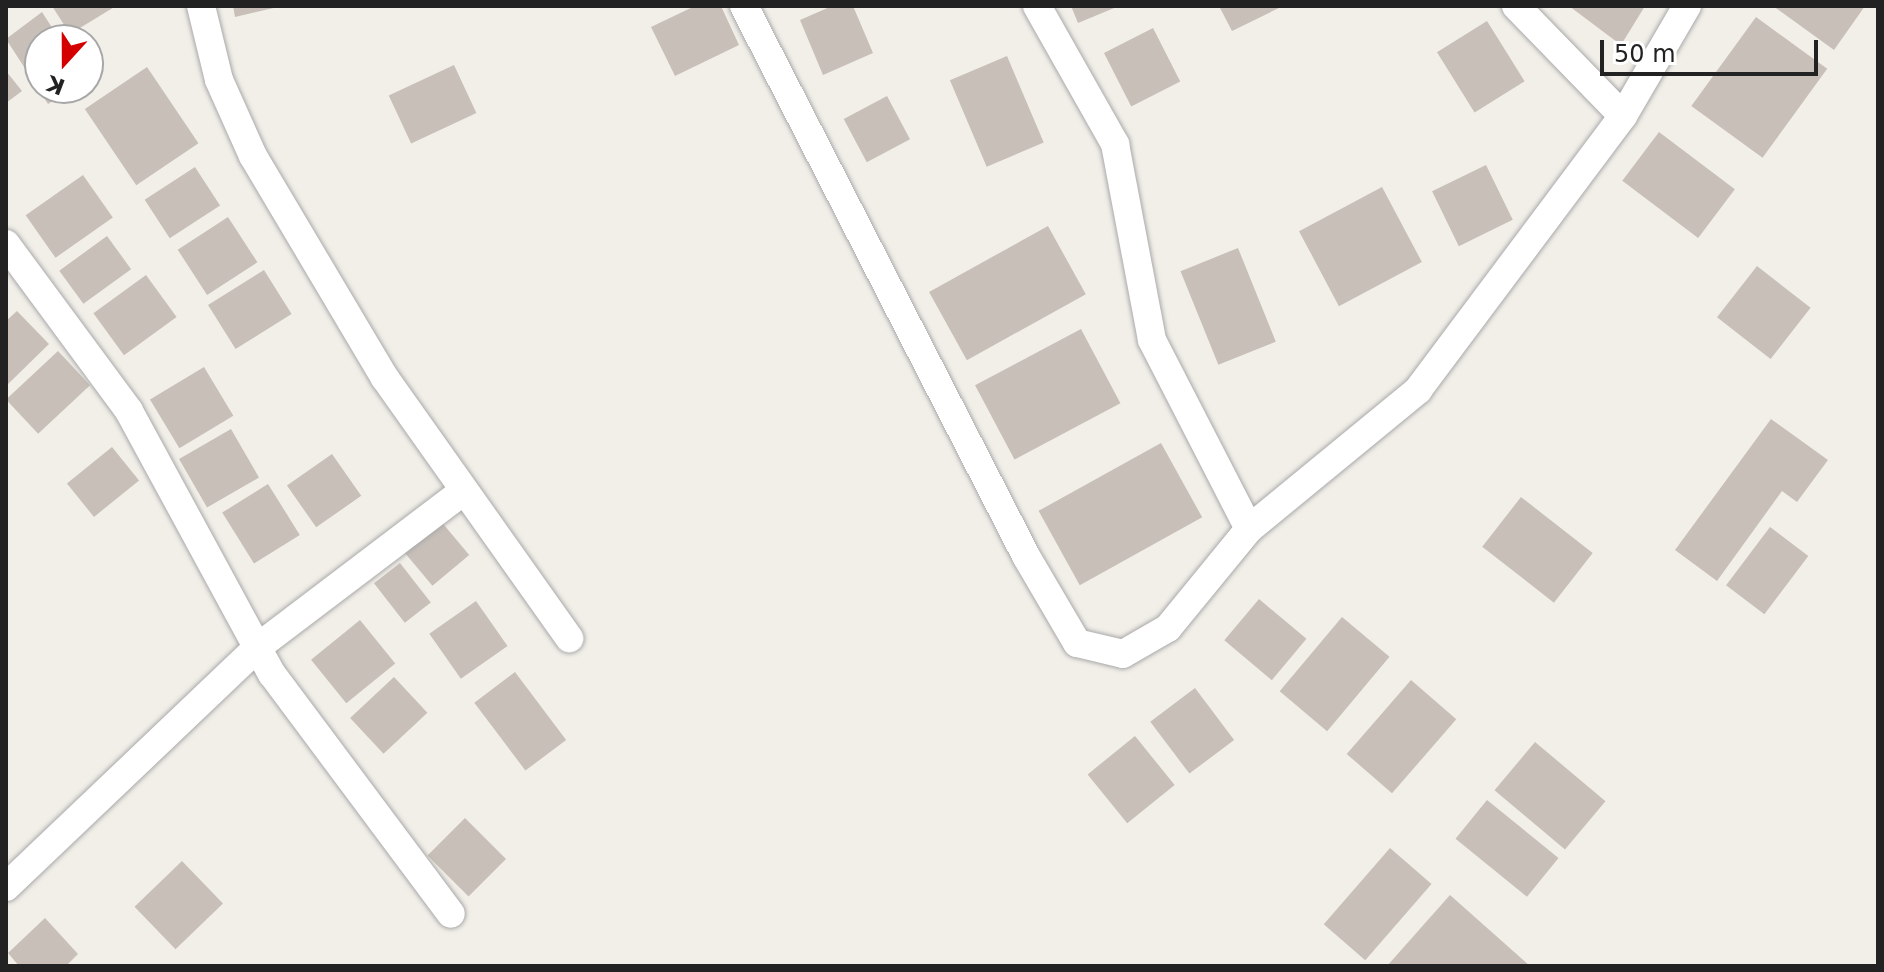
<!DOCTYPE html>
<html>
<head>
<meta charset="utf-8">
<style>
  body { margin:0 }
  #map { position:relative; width:1884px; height:972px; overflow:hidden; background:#f2efe9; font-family:"DejaVu Sans",sans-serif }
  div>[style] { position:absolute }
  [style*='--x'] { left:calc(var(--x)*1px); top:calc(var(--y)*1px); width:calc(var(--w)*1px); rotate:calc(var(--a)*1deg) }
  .building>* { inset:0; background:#c7bfb8; transform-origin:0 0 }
  .roads { filter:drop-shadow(0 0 2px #a9a9a9) drop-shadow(0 0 2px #a9a9a9) }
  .minor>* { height:28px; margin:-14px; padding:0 14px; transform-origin:14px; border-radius:14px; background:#fff }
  span { translate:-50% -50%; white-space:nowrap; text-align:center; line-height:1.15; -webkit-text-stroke:6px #fff; paint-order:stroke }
  .frame { position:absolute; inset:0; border:8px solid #222; pointer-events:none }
  .north { position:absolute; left:24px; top:24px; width:80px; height:80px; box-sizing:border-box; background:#fff; border:2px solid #a7a7a7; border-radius:50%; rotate:201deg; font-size:22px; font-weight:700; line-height:32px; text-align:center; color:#222 }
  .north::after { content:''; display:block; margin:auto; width:28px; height:36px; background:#d40000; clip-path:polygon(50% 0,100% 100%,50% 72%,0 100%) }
  .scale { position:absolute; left:1600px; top:40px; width:218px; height:36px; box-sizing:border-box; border:4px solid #222; border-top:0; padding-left:10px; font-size:24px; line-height:28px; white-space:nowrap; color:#222; -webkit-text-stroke:6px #fff; paint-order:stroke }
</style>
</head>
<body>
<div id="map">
  <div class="building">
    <div style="clip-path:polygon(52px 6px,116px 6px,70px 34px)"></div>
    <div style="clip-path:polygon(233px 6px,278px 6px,278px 7px,235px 17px)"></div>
    <div style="clip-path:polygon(695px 6px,721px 6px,739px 45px,675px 76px,651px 27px)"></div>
    <div style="clip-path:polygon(832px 6px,853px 6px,873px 53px,823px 75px,800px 20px)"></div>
    <div style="clip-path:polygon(1071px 6px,1119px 6px,1078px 23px)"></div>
    <div style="clip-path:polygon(1219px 6px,1283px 6px,1232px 31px)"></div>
    <div style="clip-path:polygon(1569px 6px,1645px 6px,1621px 45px)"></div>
    <div style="clip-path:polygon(1773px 6px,1865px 6px,1834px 50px)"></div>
    <div style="clip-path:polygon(42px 12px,60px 40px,40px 40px,40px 88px,73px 88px,48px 104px,6px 39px)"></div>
    <div style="left:1756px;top:17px;width:88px;height:110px;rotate:36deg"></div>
    <div style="left:1487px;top:21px;width:71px;height:59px;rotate:58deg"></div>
    <div style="left:1153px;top:28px;width:60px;height:55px;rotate:63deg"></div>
    <div style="left:1007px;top:56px;width:94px;height:62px;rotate:67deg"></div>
    <div style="left:454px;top:65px;width:53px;height:72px;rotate:65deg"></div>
    <div style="left:147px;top:67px;width:92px;height:75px;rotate:56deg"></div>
    <div style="clip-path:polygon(6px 71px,22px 91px,6px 103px)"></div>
    <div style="left:887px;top:96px;width:49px;height:49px;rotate:62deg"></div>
    <div style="left:1659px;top:132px;width:95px;height:61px;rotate:37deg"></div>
    <div style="left:1486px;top:165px;width:61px;height:60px;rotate:64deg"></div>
    <div style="left:195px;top:167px;width:46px;height:60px;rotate:57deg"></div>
    <div style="left:83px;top:175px;width:52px;height:70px;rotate:55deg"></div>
    <div style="left:1382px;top:187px;width:85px;height:94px;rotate:62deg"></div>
    <div style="left:228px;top:217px;width:54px;height:60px;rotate:57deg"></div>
    <div style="left:1048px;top:226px;width:78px;height:136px;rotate:61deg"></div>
    <div style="left:107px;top:236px;width:41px;height:59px;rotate:54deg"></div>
    <div style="left:1238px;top:248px;width:101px;height:62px;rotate:68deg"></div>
    <div style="left:1757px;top:266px;width:68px;height:65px;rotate:38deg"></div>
    <div style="left:264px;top:270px;width:52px;height:66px;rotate:58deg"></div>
    <div style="left:146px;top:275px;width:52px;height:65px;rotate:54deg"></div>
    <div style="clip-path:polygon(17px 311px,49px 344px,6px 386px,6px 321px)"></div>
    <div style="left:1081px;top:329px;width:84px;height:120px;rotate:62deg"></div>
    <div style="left:58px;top:351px;width:47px;height:71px;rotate:47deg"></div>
    <div style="left:204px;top:367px;width:57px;height:63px;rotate:59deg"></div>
    <div style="clip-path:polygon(1771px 419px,1828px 460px,1797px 502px,1782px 491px,1717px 581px,1675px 550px)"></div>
    <div style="left:231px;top:429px;width:56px;height:60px;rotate:60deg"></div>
    <div style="left:1161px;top:443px;width:85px;height:140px;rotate:61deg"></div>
    <div style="left:112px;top:447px;width:43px;height:58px;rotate:51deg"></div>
    <div style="left:332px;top:454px;width:51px;height:55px;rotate:55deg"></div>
    <div style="left:268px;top:484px;width:60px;height:54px;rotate:58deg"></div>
    <div style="left:1521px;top:497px;width:91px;height:63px;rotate:38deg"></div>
    <div style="left:439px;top:519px;width:47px;height:48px;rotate:50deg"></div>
    <div style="left:1770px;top:527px;width:48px;height:73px;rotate:37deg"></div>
    <div style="left:400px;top:563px;width:50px;height:33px;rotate:52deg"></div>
    <div style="left:1259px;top:599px;width:62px;height:54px;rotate:40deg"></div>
    <div style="left:476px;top:601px;width:55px;height:57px;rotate:55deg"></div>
    <div style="left:1342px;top:617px;width:62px;height:97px;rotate:40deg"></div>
    <div style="left:360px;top:620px;width:56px;height:63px;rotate:51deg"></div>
    <div style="left:515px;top:672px;width:85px;height:51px;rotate:53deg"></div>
    <div style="left:394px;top:677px;width:49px;height:60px;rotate:47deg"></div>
    <div style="left:1411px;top:680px;width:60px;height:98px;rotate:41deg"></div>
    <div style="left:1195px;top:688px;width:65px;height:56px;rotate:53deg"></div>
    <div style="left:1135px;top:736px;width:63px;height:61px;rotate:51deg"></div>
    <div style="left:1535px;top:742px;width:92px;height:63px;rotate:40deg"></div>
    <div style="left:1487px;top:800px;width:92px;height:50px;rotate:39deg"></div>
    <div style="left:465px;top:818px;width:58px;height:53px;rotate:45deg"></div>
    <div style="left:1390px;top:848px;width:55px;height:101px;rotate:41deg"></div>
    <div style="left:182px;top:861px;width:59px;height:66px;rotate:46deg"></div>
    <div style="clip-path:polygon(1450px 895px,1530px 966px,1387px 966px)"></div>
    <div style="clip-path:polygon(45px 918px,78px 954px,66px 966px,19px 966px,8px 953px)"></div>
  </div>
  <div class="roads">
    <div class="minor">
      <div style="--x:201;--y:6;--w:76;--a:76.3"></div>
      <div style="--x:219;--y:80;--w:83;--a:65.9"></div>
      <div style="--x:253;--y:156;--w:258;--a:59.3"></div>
      <div style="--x:385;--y:378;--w:319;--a:54.7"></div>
      <div style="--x:744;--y:6;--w:618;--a:62.85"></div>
      <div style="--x:1026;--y:556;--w:101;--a:59.6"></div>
      <div style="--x:1077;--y:643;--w:47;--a:13.4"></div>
      <div style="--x:1123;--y:654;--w:52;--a:-30"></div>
      <div style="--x:1168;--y:628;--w:128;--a:-50.7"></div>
      <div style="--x:1249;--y:529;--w:219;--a:-39.4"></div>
      <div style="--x:1418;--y:390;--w:342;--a:-53.2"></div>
      <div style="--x:1623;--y:116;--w:127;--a:-59.8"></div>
      <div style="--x:1037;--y:6;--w:159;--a:60.5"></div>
      <div style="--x:1115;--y:144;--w:199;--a:79.3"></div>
      <div style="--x:1152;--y:340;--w:212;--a:62.8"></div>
      <div style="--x:1516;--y:6;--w:153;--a:45.8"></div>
      <div style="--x:6;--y:244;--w:207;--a:53.6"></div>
      <div style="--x:129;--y:411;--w:299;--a:61.5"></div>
      <div style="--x:272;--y:674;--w:299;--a:53.3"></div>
      <div style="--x:6;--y:887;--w:348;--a:-43.6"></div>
      <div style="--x:258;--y:647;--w:256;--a:-37.2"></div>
    </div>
  </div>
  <div class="frame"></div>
  <div class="north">K</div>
  <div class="scale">50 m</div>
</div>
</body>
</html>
